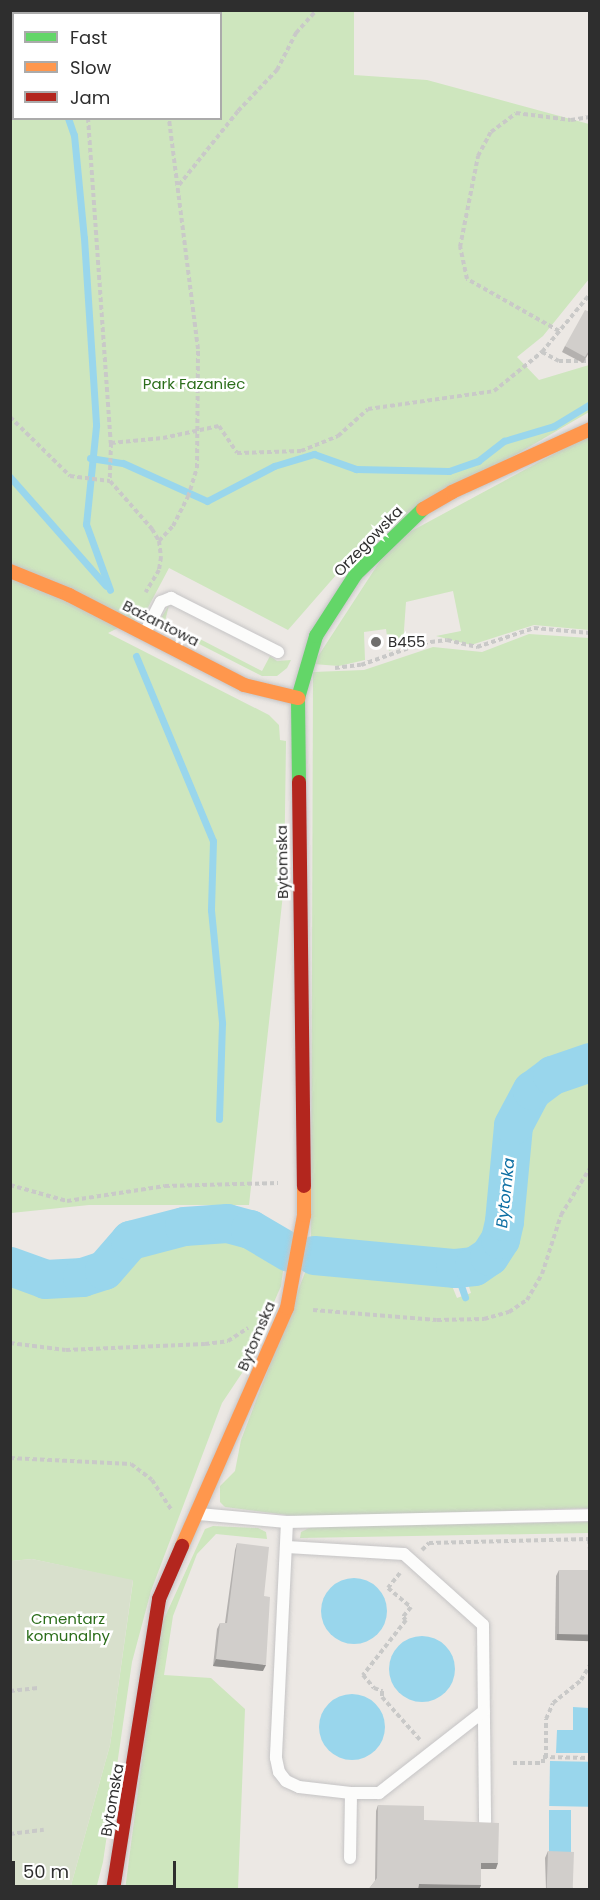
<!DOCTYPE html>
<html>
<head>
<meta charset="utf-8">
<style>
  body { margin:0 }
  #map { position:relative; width:600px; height:1900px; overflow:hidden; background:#ece8e4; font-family:Poppins,sans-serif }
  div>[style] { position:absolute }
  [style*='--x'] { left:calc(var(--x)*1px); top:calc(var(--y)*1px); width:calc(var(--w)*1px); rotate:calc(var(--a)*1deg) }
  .green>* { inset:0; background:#cee6be }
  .cemetery>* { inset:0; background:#d8e0cc }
  .water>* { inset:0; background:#99d6ec; transform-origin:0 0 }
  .round { border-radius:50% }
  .stream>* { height:7px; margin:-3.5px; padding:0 3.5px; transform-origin:3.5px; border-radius:3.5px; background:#99d6ec }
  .river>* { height:39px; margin:-19.5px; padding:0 19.5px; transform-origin:19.5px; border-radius:19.5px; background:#99d6ec }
  .path>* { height:4px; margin-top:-2px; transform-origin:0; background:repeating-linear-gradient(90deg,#c9c9c8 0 4.5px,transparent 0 7.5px) }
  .roads { filter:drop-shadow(0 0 2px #c5c4c5) drop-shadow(0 0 2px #c5c4c5) }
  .lane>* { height:12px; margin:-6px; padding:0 6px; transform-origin:6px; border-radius:6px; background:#fcfcfb }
  .fast>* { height:14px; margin:-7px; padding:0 7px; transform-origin:7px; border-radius:7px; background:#63d668 }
  .slow>* { height:14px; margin:-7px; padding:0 7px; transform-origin:7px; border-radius:7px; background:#ff974d }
  .jam>* { height:14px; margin:-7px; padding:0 7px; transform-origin:7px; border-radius:7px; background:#b3261e }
  .wall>* { inset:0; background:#b4b1af }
  .shaded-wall>* { inset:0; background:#92908e; transform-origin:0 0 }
  .building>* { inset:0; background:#d1cecb; transform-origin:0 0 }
  .dots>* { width:16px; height:16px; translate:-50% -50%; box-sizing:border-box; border:3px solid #fff; border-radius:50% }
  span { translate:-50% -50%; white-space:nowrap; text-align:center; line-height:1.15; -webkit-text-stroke:5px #fff; paint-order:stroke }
  .park-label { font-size:15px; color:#2c6e1b }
  .street-label { font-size:15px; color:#2e2e2e }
  .poi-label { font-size:15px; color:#2e2e2e }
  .left { translate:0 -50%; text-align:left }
  .water-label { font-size:16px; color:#0d6fa3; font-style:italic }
  .frame { position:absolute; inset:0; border:12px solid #2e2e2e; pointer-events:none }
  .legend { position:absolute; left:12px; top:12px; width:210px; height:108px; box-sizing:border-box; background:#fff; border:2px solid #ababab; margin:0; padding:8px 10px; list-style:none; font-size:18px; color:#2e2e2e }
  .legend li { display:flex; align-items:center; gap:12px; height:30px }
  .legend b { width:30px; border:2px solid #ababab }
  .scale { position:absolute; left:12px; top:1861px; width:164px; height:27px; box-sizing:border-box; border:3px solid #2e2e2e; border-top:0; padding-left:8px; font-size:18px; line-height:21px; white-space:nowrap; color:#2e2e2e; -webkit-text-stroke:4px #fff; paint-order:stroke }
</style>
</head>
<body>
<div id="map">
  <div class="green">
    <div style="clip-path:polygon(evenodd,10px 11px,354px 11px,354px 75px,427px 80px,589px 124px,589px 279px,543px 336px,517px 357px,539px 380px,589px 365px,589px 412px,364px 543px,288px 630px,169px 568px,144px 615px,108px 633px,269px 715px,279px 725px,280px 740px,286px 741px,284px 885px,249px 1205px,89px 1205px,11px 1213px,10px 11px,14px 14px,220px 14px,220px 118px,14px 118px,14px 14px)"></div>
    <div style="clip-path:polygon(589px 435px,589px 630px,534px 625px,471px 645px,436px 636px,461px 631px,453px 591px,406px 602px,403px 644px,389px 651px,386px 629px,364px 632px,365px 660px,339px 666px,313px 664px,393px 541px)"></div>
    <div style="clip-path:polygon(169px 605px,165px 621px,262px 671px,270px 656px,277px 661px,291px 660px,287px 668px,277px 676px,262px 676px,158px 623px)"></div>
    <div style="clip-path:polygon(529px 634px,589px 638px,589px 1049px,546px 1068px,527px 1081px,511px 1102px,497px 1171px,494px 1219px,487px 1241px,480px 1250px,453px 1259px,403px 1251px,311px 1248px,313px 672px,364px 670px,433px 647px,482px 652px)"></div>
    <div style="clip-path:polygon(589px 1069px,589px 1508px,303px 1517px,225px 1507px,220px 1502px,220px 1486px,235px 1471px,241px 1440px,309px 1262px,440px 1275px,450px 1281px,457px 1298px,471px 1293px,465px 1274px,481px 1271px,508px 1243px,521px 1123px,548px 1085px)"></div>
    <div style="clip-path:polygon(205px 1228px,248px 1236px,285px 1257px,281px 1286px,246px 1367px,222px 1403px,151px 1591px,132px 1662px,103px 1862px,96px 1889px,70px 1889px,110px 1745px,133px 1581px,32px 1559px,11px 1561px,10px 1275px,37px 1285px,67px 1286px,117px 1268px,137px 1245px)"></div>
    <div style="clip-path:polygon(589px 1522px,589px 1533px,300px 1538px,301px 1532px,311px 1527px)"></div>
    <div style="clip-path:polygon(213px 1526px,258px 1528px,266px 1532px,267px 1539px,216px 1534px,197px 1554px,173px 1616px,164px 1675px,211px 1678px,245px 1709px,238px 1889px,125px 1890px,159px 1630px,205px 1529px)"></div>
  </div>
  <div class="cemetery">
    <div style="clip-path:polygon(32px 1559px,133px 1580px,110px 1745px,70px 1889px,11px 1889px,11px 1561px)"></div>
  </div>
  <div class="water">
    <div class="round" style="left:321px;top:1578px;width:66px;height:66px"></div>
    <div class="round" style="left:389px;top:1636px;width:66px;height:66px"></div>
    <div class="round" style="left:319px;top:1694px;width:66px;height:66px"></div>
    <div style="clip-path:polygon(573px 1707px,589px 1708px,589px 1753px,556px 1753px,557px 1730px,573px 1730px)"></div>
    <div style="left:550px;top:1761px;width:39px;height:45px;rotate:1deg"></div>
    <div style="left:549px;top:1810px;width:22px;height:43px"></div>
  </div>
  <div class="stream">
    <div style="--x:35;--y:10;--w:4;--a:76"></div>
    <div style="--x:68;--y:118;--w:18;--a:71"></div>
    <div style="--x:74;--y:135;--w:103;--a:84.5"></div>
    <div style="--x:84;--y:238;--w:188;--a:86.3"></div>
    <div style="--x:96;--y:426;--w:99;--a:95.8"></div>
    <div style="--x:86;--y:524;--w:70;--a:70"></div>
    <div style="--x:90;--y:458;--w:33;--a:9"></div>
    <div style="--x:123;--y:463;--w:92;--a:24.3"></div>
    <div style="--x:207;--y:501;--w:76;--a:-27.6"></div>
    <div style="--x:274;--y:466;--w:42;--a:-16.7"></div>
    <div style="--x:314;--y:454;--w:45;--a:19.7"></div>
    <div style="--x:356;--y:469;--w:93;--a:1.2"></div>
    <div style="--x:449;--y:471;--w:31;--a:-19"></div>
    <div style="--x:478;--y:461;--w:33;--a:-38"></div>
    <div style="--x:504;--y:441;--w:52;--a:-16.7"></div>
    <div style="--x:554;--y:426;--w:42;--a:-31.4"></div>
    <div style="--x:10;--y:477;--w:145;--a:48.6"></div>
    <div style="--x:136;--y:656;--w:200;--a:67.4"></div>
    <div style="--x:213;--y:841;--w:69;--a:91.7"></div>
    <div style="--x:211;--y:910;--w:114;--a:84.4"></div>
    <div style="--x:222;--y:1023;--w:96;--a:91.8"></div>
    <div style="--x:455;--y:1268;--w:31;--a:71"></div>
  </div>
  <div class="river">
    <div style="--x:314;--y:1255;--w:142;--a:5.3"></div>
    <div style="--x:455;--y:1268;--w:19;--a:-6"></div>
    <div style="--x:474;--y:1266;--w:18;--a:-34"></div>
    <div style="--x:489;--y:1256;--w:20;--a:-57"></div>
    <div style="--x:500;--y:1239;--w:18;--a:-77"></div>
    <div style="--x:504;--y:1221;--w:96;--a:-84.6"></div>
    <div style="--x:513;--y:1125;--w:40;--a:-62"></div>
    <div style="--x:532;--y:1090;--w:25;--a:-37"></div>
    <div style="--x:552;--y:1075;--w:40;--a:-18.9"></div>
    <div style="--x:10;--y:1266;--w:37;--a:20"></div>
    <div style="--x:45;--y:1279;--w:37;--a:-3"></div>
    <div style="--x:82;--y:1277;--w:23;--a:-18"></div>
    <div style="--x:104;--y:1270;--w:40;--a:-49"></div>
    <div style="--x:130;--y:1240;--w:56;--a:-14.5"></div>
    <div style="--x:184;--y:1226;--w:43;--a:-4"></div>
    <div style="--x:227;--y:1223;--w:24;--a:15"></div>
    <div style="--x:250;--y:1229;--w:45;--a:30.5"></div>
  </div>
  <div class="path">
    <div style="--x:60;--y:10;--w:4;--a:90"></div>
    <div style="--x:151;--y:10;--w:4;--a:90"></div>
    <div style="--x:88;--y:118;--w:326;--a:86"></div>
    <div style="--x:111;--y:443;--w:38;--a:92"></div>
    <div style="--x:179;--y:185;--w:95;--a:-51.4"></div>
    <div style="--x:238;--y:111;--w:57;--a:-46.4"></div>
    <div style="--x:277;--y:70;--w:42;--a:-62.8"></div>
    <div style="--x:296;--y:33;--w:31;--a:-48"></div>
    <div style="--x:559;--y:331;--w:106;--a:-150.5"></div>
    <div style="--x:467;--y:279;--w:33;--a:-102"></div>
    <div style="--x:460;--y:247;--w:93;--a:-78.8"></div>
    <div style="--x:478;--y:156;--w:27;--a:-62"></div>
    <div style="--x:491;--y:132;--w:31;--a:-37"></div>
    <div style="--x:516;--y:113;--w:55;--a:7.3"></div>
    <div style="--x:571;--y:120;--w:19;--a:-9"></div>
    <div style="--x:542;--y:352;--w:19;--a:28"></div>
    <div style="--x:559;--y:361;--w:31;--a:0"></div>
    <div style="--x:10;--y:417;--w:84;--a:44.5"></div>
    <div style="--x:70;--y:476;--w:40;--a:7.1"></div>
    <div style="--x:110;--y:481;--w:64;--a:48.8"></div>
    <div style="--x:152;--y:529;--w:14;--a:60"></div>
    <div style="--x:159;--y:541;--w:16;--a:83"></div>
    <div style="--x:161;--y:557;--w:13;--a:99"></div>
    <div style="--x:159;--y:570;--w:26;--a:121"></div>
    <div style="--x:111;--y:443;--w:52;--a:-5.5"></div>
    <div style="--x:163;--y:438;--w:57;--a:-12.1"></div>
    <div style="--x:219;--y:426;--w:32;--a:56"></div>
    <div style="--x:237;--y:453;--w:64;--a:-1.8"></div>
    <div style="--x:301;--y:451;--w:40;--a:-22"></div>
    <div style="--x:338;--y:436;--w:40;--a:-42"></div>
    <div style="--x:368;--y:409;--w:127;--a:-8.1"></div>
    <div style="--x:494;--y:391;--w:62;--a:-39.1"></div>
    <div style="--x:542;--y:352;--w:75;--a:-50.4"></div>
    <div style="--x:159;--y:541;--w:21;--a:-47"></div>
    <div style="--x:173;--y:526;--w:33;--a:-63"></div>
    <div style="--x:188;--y:497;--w:30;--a:-73"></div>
    <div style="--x:197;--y:468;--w:119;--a:-89.5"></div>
    <div style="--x:198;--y:349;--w:233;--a:-97.2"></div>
    <div style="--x:335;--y:668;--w:26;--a:-7"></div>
    <div style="--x:361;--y:665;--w:66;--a:-19.5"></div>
    <div style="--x:423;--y:643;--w:24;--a:-7"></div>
    <div style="--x:447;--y:640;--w:31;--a:13"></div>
    <div style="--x:477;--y:647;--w:60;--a:-18.4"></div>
    <div style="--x:534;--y:628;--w:56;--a:5.1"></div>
    <div style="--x:10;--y:1185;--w:59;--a:15.7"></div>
    <div style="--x:67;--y:1201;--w:99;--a:-8.7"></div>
    <div style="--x:165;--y:1186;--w:113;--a:-1.5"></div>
    <div style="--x:313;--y:1310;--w:124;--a:4.6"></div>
    <div style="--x:437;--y:1320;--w:47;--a:-1.2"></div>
    <div style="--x:484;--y:1319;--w:26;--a:-16"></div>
    <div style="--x:509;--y:1312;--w:22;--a:-34"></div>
    <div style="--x:527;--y:1300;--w:30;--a:-60"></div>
    <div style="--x:542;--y:1274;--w:62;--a:-72.1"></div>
    <div style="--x:561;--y:1215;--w:55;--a:-58.3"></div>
    <div style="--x:10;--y:1343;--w:56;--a:7.1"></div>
    <div style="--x:66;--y:1350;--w:139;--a:-2.5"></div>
    <div style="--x:205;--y:1344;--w:23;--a:-7"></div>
    <div style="--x:228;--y:1341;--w:24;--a:-33"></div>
    <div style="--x:10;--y:1458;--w:121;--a:2.8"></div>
    <div style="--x:131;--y:1464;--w:26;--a:37"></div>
    <div style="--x:152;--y:1480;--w:35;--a:57"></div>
    <div style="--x:422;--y:1550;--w:10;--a:-45"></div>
    <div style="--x:429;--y:1543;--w:160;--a:-1.4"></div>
    <div style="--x:589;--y:1539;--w:12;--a:85"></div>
    <div style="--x:400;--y:1573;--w:19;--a:129"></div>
    <div style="--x:388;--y:1588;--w:30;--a:40"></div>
    <div style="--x:411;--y:1607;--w:13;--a:129"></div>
    <div style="--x:403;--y:1617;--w:4;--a:45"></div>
    <div style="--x:406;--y:1620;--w:70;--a:128"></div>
    <div style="--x:363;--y:1675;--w:17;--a:50"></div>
    <div style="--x:374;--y:1688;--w:9;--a:21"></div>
    <div style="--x:382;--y:1691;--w:6;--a:90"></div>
    <div style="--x:382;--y:1697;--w:57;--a:48.5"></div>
    <div style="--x:10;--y:1691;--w:28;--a:-6"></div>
    <div style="--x:546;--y:1758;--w:39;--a:-90"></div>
    <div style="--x:546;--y:1719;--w:17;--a:-66"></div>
    <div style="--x:553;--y:1703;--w:36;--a:-39"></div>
    <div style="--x:581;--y:1680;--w:17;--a:-59"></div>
    <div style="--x:513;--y:1763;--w:30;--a:0"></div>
    <div style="--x:543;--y:1763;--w:6;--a:-90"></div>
    <div style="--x:543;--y:1757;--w:47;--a:1.2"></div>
    <div style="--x:10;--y:1834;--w:34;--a:-7"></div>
  </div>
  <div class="roads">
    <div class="lane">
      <div style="--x:145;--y:633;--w:35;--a:-63"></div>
      <div style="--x:161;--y:602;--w:11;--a:-22"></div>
      <div style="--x:171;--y:598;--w:120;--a:26.8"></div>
      <div style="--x:199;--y:1514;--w:88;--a:5.2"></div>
      <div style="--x:287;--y:1522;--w:303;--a:-1.3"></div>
      <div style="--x:287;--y:1522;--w:236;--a:92.7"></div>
      <div style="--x:276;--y:1758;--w:14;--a:78"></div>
      <div style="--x:279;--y:1772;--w:11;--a:52"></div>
      <div style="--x:286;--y:1781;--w:14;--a:25"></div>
      <div style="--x:299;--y:1787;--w:52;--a:6.6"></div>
      <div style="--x:287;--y:1547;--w:117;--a:3.4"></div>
      <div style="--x:404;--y:1554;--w:106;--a:41.9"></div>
      <div style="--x:483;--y:1625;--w:197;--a:89.4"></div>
      <div style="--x:350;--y:1858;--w:65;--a:-89.1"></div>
      <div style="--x:351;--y:1793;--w:28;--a:0"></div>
      <div style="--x:379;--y:1793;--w:133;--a:-38"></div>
    </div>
    <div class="fast">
      <div style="--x:299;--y:782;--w:84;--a:-90.7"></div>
      <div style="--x:298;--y:698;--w:65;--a:-73.8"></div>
      <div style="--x:316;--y:636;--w:74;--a:-57.2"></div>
      <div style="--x:356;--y:574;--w:93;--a:-44.1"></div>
    </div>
    <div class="slow">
      <div style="--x:423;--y:509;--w:34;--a:-30"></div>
      <div style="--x:452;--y:492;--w:152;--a:-24.5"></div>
      <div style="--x:10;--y:571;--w:64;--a:22.1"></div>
      <div style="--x:69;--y:595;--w:197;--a:27.2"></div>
      <div style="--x:244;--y:685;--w:56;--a:13.5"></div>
      <div style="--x:182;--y:1546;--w:260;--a:-66.2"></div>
      <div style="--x:287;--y:1308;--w:95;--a:-79.6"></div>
      <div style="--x:304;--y:1215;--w:29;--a:-90"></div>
    </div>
    <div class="jam">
      <div style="--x:299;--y:782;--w:404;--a:89.3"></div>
      <div style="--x:113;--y:1890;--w:295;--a:-81"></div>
      <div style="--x:159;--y:1599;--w:58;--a:-66.5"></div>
    </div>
  </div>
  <div class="wall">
    <div style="clip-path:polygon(565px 346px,590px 351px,583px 363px,562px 352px)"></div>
    <div style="clip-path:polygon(237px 1543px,264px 1596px,263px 1671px,213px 1666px,217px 1629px,220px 1623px,225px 1623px,235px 1550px)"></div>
    <div style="clip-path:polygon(559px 1570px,590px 1570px,590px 1641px,555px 1640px,556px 1576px)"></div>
    <div style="clip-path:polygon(378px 1805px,424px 1820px,496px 1869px,481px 1869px,481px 1885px,479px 1890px,368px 1890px,375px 1881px,376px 1811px)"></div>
    <div style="clip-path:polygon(548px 1851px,574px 1890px,546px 1890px,545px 1858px)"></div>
  </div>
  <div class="shaded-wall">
    <div style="left:557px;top:1634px;width:33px;height:6px;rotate:2deg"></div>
    <div style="clip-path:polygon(216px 1659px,266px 1665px,263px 1671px,213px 1666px)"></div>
    <div style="clip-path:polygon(481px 1863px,498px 1863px,496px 1869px,479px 1869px)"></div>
    <div style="clip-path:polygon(419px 1884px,481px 1885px,479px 1890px,417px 1890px)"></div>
  </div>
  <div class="building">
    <div style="clip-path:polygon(585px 310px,590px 312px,590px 349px,585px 357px,565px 346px)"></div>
    <div style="clip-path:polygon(237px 1543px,269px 1547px,264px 1596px,270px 1597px,266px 1665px,216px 1659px,220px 1623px,227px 1623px)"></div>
    <div style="left:559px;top:1570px;width:31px;height:64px"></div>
    <div style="clip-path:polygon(378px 1805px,424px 1806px,424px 1820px,499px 1823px,498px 1863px,481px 1863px,481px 1885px,419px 1884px,418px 1890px,368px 1890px,377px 1878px)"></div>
    <div style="left:548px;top:1851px;width:26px;height:39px;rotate:2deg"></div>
  </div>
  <div class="dots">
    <div style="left:376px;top:642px;background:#706f6e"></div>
  </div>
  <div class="park-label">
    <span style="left:194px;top:384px">Park Fazaniec</span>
    <span style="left:68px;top:1627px">Cmentarz<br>komunalny</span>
  </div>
  <div class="street-label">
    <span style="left:368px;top:541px;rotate:-46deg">Orzegowska</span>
    <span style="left:161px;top:623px;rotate:27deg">Bażantowa</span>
    <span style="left:282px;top:862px;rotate:-91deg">Bytomska</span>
    <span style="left:256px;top:1336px;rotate:-67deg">Bytomska</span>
    <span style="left:112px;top:1800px;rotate:-80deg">Bytomska</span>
  </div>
  <div class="poi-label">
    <span class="left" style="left:388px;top:642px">B455</span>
  </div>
  <div class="water-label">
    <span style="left:506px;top:1193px;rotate:-84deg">Bytomka</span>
  </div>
  <div class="frame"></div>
  <ul class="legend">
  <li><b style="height:8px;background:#63d668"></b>Fast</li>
  <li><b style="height:8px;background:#ff974d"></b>Slow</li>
  <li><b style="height:8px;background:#b3261e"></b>Jam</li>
  </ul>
  <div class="scale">50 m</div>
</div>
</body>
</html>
